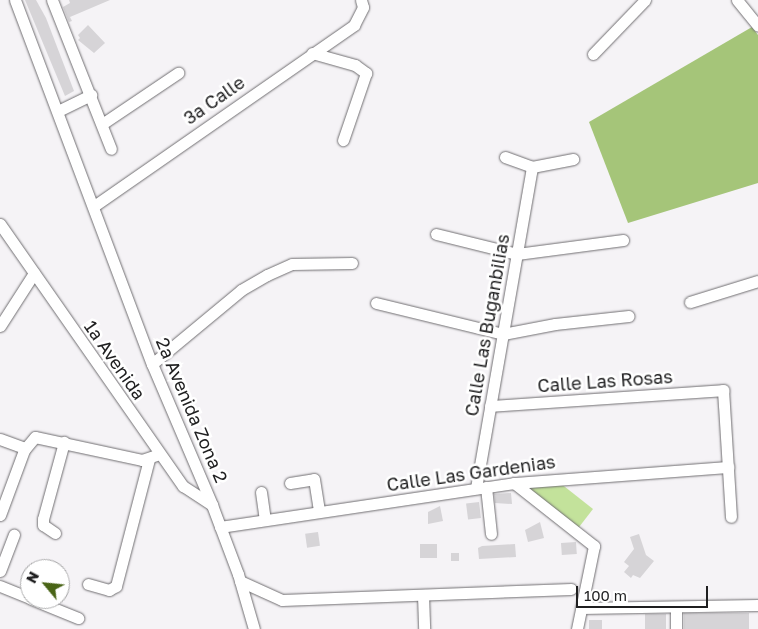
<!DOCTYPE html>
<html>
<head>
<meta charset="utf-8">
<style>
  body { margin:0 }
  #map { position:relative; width:758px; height:629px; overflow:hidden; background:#f5f3f6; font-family:"Golos Text",sans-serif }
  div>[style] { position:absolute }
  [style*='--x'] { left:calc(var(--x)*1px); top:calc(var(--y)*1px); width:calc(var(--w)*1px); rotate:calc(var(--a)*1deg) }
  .green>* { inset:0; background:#c3e29b }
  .forest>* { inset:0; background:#a5c579 }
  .building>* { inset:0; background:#d6d4d7; transform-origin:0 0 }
  .roads { filter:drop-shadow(0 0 1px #706e71) drop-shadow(0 0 1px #706e71) }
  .minor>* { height:11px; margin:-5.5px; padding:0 5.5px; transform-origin:5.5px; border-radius:5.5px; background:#fff }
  span { translate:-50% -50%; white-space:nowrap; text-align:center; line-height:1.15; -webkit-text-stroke:5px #fff; paint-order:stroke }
  .street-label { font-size:18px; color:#1f1f20 }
  .north { position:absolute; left:20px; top:559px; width:50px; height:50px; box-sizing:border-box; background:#fff; border:1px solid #a5a5a6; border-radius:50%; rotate:298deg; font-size:14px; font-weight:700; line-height:20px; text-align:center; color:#1f1f20 }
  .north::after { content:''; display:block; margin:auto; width:18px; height:22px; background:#496416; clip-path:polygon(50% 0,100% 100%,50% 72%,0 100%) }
  .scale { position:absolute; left:576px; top:586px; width:132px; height:22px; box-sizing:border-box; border:2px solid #1f1f20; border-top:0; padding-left:6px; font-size:15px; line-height:18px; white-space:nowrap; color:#1f1f20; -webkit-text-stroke:4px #fff; paint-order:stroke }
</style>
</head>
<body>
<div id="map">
  <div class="green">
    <div style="clip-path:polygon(555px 479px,593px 509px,576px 531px,514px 483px)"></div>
  </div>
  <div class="forest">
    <div style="clip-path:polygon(752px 27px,758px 35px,758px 183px,628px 223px,589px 122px)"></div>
  </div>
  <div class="building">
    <div style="clip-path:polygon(25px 0,36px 0,46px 18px,74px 91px,65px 96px)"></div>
    <div style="clip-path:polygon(69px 0,110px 0,70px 17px,72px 21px,69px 22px,63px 7px,70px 3px)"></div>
    <div style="clip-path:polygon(88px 25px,105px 43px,94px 53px,78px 40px,80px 38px,78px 35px)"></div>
    <div style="clip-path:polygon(511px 493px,512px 504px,495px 503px,494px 494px)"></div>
    <div style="left:479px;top:502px;width:16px;height:13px;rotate:83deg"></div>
    <div style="clip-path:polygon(440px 506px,443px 521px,428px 524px,428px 512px)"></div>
    <div style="clip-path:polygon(540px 522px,544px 538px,528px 542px,525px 530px)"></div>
    <div style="left:318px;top:532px;width:14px;height:13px;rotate:82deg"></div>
    <div style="clip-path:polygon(639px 534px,646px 555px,654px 561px,640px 578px,633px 575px,631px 578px,624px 572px,629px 566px,624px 562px,634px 549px,630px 537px)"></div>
    <div style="left:561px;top:543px;width:15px;height:12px;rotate:-4deg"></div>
    <div style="left:437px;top:544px;width:14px;height:17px;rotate:90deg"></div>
    <div style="clip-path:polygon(515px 544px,516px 557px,479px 559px,478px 548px,482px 546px)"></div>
    <div style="left:451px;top:553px;width:8px;height:8px"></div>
    <div style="left:749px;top:613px;width:16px;height:65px;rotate:90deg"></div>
    <div style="left:645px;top:614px;width:21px;height:15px"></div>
    <div style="left:589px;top:620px;width:13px;height:9px"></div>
  </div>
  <div class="roads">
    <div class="minor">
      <div style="--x:15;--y:0;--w:389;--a:69.4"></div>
      <div style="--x:152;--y:364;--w:153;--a:66.9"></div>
      <div style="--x:212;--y:505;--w:74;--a:69.4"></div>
      <div style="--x:238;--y:574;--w:57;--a:73.8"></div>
      <div style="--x:52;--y:0;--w:160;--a:68.4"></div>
      <div style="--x:737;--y:0;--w:33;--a:51"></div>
      <div style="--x:312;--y:53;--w:45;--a:15.6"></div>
      <div style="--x:355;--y:65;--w:14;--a:36"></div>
      <div style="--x:366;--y:73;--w:71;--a:108.9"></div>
      <div style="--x:593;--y:54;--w:75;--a:-46.1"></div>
      <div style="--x:58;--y:111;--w:37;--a:-26"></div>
      <div style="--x:102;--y:124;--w:92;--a:-33.9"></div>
      <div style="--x:505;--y:157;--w:29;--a:20"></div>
      <div style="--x:532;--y:167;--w:42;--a:-11"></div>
      <div style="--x:94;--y:206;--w:317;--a:-34.8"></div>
      <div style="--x:354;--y:25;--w:20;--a:-63"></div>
      <div style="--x:363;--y:7;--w:7;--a:-106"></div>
      <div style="--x:0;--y:224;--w:320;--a:55.1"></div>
      <div style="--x:183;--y:486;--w:35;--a:33"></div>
      <div style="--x:436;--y:234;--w:83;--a:13.9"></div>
      <div style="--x:517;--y:254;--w:107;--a:-7.5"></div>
      <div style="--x:690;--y:302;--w:71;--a:-17.2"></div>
      <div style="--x:376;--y:303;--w:131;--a:13.7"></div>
      <div style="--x:503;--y:334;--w:53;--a:-10.9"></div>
      <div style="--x:555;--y:324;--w:74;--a:-6.2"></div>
      <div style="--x:0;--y:326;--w:63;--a:-57.3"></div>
      <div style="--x:152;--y:364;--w:116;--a:-39.7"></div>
      <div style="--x:241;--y:290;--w:30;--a:-30"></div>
      <div style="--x:267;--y:275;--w:27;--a:-24"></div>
      <div style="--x:292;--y:264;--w:60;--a:-1"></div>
      <div style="--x:490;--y:406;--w:234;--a:-3.9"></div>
      <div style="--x:723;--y:390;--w:127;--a:86.4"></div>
      <div style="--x:0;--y:439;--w:27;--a:20"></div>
      <div style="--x:290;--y:483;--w:24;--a:-9"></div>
      <div style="--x:314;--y:479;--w:33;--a:81"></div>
      <div style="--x:514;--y:483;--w:102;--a:38.2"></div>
      <div style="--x:594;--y:546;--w:85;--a:101.6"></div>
      <div style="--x:486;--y:487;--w:47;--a:83.9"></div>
      <div style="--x:476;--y:488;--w:326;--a:-80.1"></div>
      <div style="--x:261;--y:492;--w:28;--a:82"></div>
      <div style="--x:0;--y:515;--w:69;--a:-69.7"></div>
      <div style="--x:24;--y:450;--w:17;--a:-50"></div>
      <div style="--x:35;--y:437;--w:109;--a:12.1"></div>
      <div style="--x:142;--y:460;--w:18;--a:-19"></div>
      <div style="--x:220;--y:527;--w:297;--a:-8.5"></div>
      <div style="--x:514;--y:483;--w:215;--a:-4.3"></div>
      <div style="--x:55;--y:533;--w:14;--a:-146"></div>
      <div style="--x:43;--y:525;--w:6;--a:-90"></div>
      <div style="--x:43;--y:519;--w:80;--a:-74.7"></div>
      <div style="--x:0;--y:571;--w:39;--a:-69"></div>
      <div style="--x:240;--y:581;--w:46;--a:24.3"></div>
      <div style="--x:282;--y:600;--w:289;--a:-2.2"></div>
      <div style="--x:88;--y:584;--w:22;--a:16"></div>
      <div style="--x:109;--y:590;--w:8;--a:-30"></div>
      <div style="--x:116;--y:586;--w:131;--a:-75.4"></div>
      <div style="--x:0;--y:586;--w:32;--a:22"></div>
      <div style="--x:423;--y:595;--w:34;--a:88"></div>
      <div style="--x:31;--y:599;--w:51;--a:22"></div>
      <div style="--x:676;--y:607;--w:22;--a:90"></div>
      <div style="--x:581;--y:608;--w:177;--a:-1"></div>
    </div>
  </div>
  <div class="street-label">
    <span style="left:214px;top:100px;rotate:-35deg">3a Calle</span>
    <span style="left:487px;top:325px;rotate:-80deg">Calle Las Buganbilias</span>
    <span style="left:115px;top:360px;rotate:55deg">1a Avenida</span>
    <span style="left:605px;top:381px;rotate:-4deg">Calle Las Rosas</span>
    <span style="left:192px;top:410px;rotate:67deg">2a Avenida Zona 2</span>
    <span style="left:471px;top:473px;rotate:-8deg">Calle Las Gardenias</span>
  </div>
  <div class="north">N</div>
  <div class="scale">100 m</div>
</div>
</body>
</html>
